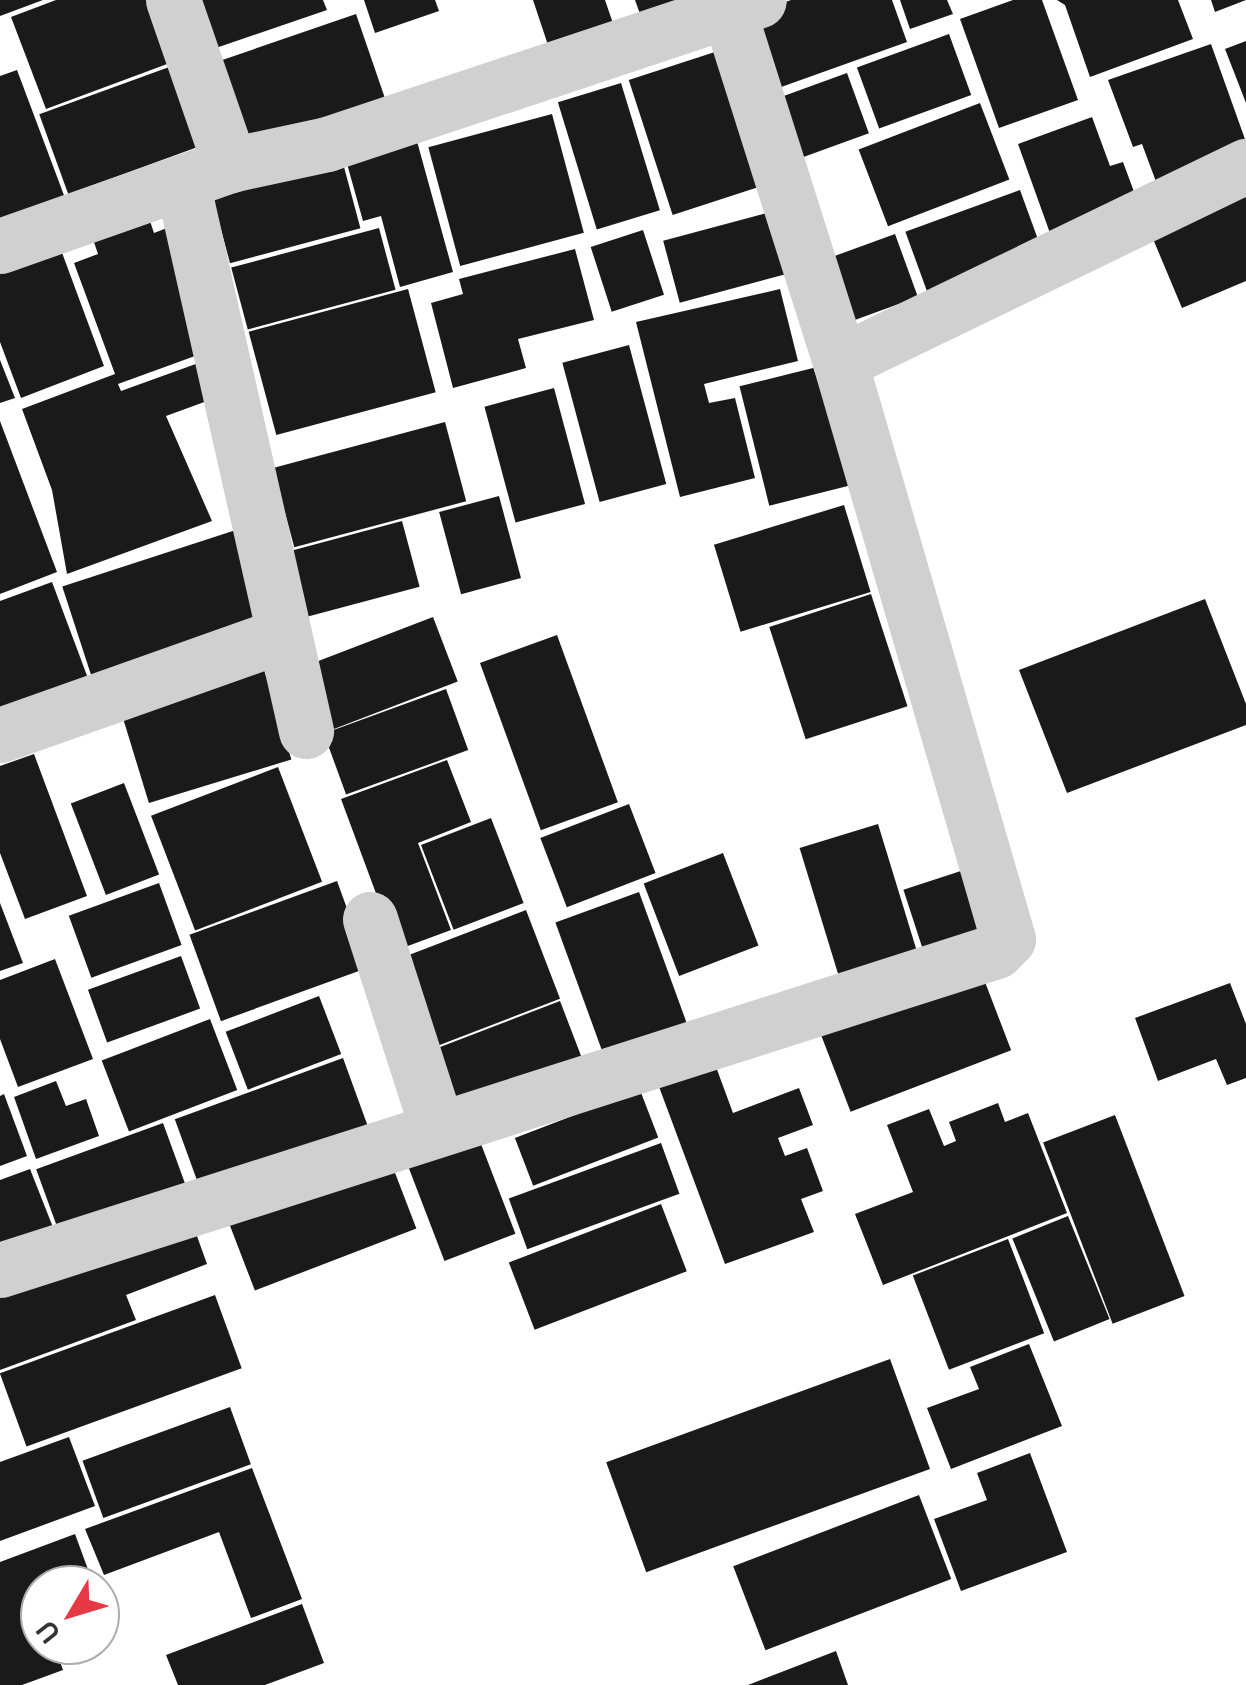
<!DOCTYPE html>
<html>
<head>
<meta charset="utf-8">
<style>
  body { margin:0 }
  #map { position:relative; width:1246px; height:1685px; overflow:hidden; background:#fff; font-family:"Space Grotesk",sans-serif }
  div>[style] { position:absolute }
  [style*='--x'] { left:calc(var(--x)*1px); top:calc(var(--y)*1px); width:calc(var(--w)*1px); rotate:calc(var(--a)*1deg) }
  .building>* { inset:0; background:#1a1a1a; transform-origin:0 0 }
  .minor>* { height:55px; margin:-27.5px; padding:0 27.5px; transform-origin:27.5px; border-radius:27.5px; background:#d0d0d0 }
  span { translate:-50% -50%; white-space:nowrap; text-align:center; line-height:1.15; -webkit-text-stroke:10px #fff; paint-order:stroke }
  .north { position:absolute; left:20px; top:1565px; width:100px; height:100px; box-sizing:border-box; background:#fff; border:2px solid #adadad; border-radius:50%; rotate:232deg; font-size:28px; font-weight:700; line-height:40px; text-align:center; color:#333 }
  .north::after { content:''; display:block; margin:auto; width:35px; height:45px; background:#e63946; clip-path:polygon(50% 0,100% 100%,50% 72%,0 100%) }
</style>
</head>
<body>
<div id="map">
  <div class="building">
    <div style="clip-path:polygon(0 0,43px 0,0 16px)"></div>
    <div style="clip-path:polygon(56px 0,164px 0,186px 57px,46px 109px,11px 17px)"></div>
    <div style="clip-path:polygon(192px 0,323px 0,327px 10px,210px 50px)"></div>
    <div style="clip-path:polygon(364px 0,435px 0,439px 11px,375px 33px)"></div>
    <div style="clip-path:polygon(533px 0,605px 0,617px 35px,552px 57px)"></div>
    <div style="clip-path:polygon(635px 0,723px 0,645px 28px)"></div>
    <div style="clip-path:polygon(791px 0,892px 0,907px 42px,770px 91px,743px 17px)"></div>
    <div style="clip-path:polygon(900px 0,947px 0,953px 14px,910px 29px)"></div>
    <div style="clip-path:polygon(1013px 0,1042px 0,1078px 100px,999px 128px,960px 19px)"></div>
    <div style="clip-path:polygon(1057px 0,1178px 0,1193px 39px,1090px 77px,1065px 5px)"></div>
    <div style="clip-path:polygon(1211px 0,1246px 0,1215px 12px)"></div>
    <div style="left:356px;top:14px;width:88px;height:153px;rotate:71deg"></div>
    <div style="left:949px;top:34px;width:65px;height:98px;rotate:70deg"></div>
    <div style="clip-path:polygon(1246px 41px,1246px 103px,1225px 49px)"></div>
    <div style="clip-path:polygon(1211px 44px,1246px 142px,1158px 187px,1142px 144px,1133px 147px,1108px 80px)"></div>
    <div style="left:721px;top:50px;width:142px;height:97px;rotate:72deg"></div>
    <div style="left:183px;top:62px;width:85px;height:153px;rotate:70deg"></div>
    <div style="clip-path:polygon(17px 70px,65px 198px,0 223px,0 76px)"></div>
    <div style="left:847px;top:73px;width:64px;height:85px;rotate:70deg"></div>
    <div style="left:621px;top:83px;width:133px;height:66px;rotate:73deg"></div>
    <div style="left:980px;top:103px;width:82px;height:130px;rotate:69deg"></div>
    <div style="left:552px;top:114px;width:123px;height:128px;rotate:75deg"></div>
    <div style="clip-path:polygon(1092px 117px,1110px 166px,1123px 162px,1143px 216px,1055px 247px,1018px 144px)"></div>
    <div style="clip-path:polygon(415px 134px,453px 272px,400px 287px,381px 216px,363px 221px,344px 153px)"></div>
    <div style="left:340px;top:152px;width:79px;height:135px;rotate:75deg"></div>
    <div style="left:1020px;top:190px;width:66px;height:122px;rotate:70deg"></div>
    <div style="clip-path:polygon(1246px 197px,1246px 281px,1182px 308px,1148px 227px)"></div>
    <div style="left:782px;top:209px;width:64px;height:123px;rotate:75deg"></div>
    <div style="clip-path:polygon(149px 218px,154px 233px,172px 226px,217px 348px,118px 384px,121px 391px,204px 361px,218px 397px,166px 416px,212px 521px,67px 574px,52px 490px,22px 409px,115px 374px,74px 263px,98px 254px,93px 239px)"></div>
    <div style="left:379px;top:228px;width:64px;height:153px;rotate:75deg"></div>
    <div style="left:643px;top:230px;width:68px;height:55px;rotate:72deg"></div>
    <div style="left:895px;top:234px;width:67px;height:81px;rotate:70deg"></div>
    <div style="clip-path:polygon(575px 249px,594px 320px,518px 339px,526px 368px,453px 388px,431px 303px,463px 294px,459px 279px)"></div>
    <div style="clip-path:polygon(61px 250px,104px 366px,21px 398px,0 342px,0 272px)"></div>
    <div style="left:408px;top:289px;width:107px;height:165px;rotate:75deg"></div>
    <div style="clip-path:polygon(780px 289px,798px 361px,704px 384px,709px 403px,735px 398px,755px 478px,680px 497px,636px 322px)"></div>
    <div style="left:629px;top:345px;width:144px;height:69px;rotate:75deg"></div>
    <div style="clip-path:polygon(0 360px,15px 398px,0 403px)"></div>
    <div style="left:821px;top:366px;width:123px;height:84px;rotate:76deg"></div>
    <div style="left:554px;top:388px;width:120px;height:72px;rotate:75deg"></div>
    <div style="clip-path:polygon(0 421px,57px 572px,0 594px)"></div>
    <div style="left:445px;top:422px;width:82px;height:178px;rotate:75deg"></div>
    <div style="left:499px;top:496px;width:85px;height:62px;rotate:75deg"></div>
    <div style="left:844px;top:505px;width:91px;height:136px;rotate:73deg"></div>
    <div style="left:402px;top:521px;width:68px;height:134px;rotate:75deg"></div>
    <div style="left:242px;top:528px;width:103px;height:189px;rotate:72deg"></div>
    <div style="clip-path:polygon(52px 582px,89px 681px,0 714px,0 601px)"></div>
    <div style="left:871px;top:594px;width:118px;height:107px;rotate:72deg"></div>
    <div style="clip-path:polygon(1205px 599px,1246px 704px,1246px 725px,1067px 793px,1019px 670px)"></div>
    <div style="left:433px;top:617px;width:69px;height:143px;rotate:69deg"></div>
    <div style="left:557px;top:635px;width:178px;height:82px;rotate:70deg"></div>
    <div style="left:261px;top:660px;width:104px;height:149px;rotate:73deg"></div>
    <div style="left:446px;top:689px;width:65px;height:130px;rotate:70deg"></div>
    <div style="clip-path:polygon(34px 754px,87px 896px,25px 919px,0 853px,0 766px)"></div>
    <div style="clip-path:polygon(447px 760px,471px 822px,418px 843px,451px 930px,397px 950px,341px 799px)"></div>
    <div style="left:278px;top:767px;width:123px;height:136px;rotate:69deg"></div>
    <div style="left:124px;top:783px;width:98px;height:57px;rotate:69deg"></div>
    <div style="left:629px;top:804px;width:74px;height:95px;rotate:69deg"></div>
    <div style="left:491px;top:818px;width:91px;height:75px;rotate:69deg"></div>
    <div style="left:878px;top:824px;width:149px;height:82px;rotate:73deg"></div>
    <div style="left:723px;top:853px;width:99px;height:85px;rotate:69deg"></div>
    <div style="left:970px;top:868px;width:80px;height:70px;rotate:72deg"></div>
    <div style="left:337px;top:881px;width:92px;height:157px;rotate:70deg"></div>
    <div style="left:159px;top:883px;width:66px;height:96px;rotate:70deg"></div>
    <div style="left:639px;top:892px;width:149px;height:89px;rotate:70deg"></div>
    <div style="clip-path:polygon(0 903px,23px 963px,0 971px)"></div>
    <div style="left:526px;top:910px;width:95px;height:145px;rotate:69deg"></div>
    <div style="left:181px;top:956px;width:56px;height:99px;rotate:70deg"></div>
    <div style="clip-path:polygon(55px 959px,93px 1059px,18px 1087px,0 1039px,0 980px)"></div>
    <div style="left:980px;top:969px;width:87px;height:172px;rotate:69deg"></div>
    <div style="clip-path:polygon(1230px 983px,1246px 1024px,1246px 1078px,1227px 1085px,1216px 1059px,1158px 1081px,1135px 1018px)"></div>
    <div style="left:319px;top:996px;width:62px;height:100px;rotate:69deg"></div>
    <div style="left:560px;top:1001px;width:71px;height:143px;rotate:69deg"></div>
    <div style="left:210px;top:1019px;width:76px;height:116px;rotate:69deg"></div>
    <div style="clip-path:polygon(712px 1056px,733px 1113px,799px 1088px,813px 1125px,778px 1138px,785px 1156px,807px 1148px,823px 1191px,801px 1199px,814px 1232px,725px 1264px,655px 1076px)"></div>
    <div style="left:343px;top:1058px;width:79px;height:179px;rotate:70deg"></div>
    <div style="clip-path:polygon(56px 1081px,66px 1106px,86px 1099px,99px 1136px,36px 1159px,14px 1097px)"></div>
    <div style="left:640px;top:1090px;width:51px;height:134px;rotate:69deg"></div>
    <div style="clip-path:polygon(4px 1094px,27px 1156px,0 1166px,0 1096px)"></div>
    <div style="clip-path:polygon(998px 1103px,1005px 1122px,1028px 1113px,1067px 1213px,883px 1285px,855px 1214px,913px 1192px,887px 1125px,929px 1109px,944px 1146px,956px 1141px,949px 1122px)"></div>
    <div style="left:1115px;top:1115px;width:194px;height:77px;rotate:69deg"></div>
    <div style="left:163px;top:1123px;width:74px;height:135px;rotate:70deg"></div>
    <div style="left:476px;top:1131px;width:110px;height:76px;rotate:69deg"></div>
    <div style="left:661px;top:1143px;width:54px;height:162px;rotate:70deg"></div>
    <div style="left:387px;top:1152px;width:82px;height:173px;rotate:69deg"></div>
    <div style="clip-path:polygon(30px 1169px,58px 1240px,0 1261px,0 1180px)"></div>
    <div style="left:661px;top:1204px;width:72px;height:163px;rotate:69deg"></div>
    <div style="clip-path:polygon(188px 1211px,207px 1264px,126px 1295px,136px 1320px,0 1370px,0 1281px)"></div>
    <div style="left:1068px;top:1216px;width:111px;height:60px;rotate:68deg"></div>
    <div style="left:1008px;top:1239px;width:101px;height:102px;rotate:69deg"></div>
    <div style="left:215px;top:1295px;width:78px;height:229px;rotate:70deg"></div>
    <div style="clip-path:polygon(1029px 1344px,1062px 1426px,951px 1469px,927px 1408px,979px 1389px,970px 1367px)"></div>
    <div style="left:890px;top:1359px;width:117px;height:302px;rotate:70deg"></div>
    <div style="left:230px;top:1407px;width:61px;height:157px;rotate:70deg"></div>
    <div style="clip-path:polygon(69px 1437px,95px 1506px,0 1541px,0 1462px)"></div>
    <div style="clip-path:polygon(1030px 1453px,1067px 1552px,961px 1591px,934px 1519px,987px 1500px,977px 1473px)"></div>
    <div style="clip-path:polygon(252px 1468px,302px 1599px,251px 1618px,219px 1532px,104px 1575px,85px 1529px)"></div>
    <div style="left:919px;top:1495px;width:90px;height:199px;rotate:69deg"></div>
    <div style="clip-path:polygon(75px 1534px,93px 1583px,40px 1585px,40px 1645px,54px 1645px,63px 1670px,22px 1685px,0 1685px,0 1562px)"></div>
    <div style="clip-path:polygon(302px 1604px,324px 1663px,265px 1685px,178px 1685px,166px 1655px)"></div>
    <div style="clip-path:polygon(836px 1651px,848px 1685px,748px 1685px)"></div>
  </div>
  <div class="minor">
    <div style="--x:173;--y:0;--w:175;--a:70.9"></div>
    <div style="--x:182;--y:182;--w:563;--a:77.27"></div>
    <div style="--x:0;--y:246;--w:244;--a:-19.4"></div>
    <div style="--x:230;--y:165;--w:99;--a:-12.2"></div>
    <div style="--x:327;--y:144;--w:455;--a:-18.4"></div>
    <div style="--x:840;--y:362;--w:451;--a:-25.8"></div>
    <div style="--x:0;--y:735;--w:300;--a:-19.5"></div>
    <div style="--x:370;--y:919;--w:219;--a:72.2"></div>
    <div style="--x:0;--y:1270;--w:1046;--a:-17.76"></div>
    <div style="--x:996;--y:951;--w:17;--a:-45"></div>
    <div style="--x:1008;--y:939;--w:601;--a:-106.23"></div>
    <div style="--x:840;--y:362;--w:380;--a:-107.6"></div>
  </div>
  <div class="north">U</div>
</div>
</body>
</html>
